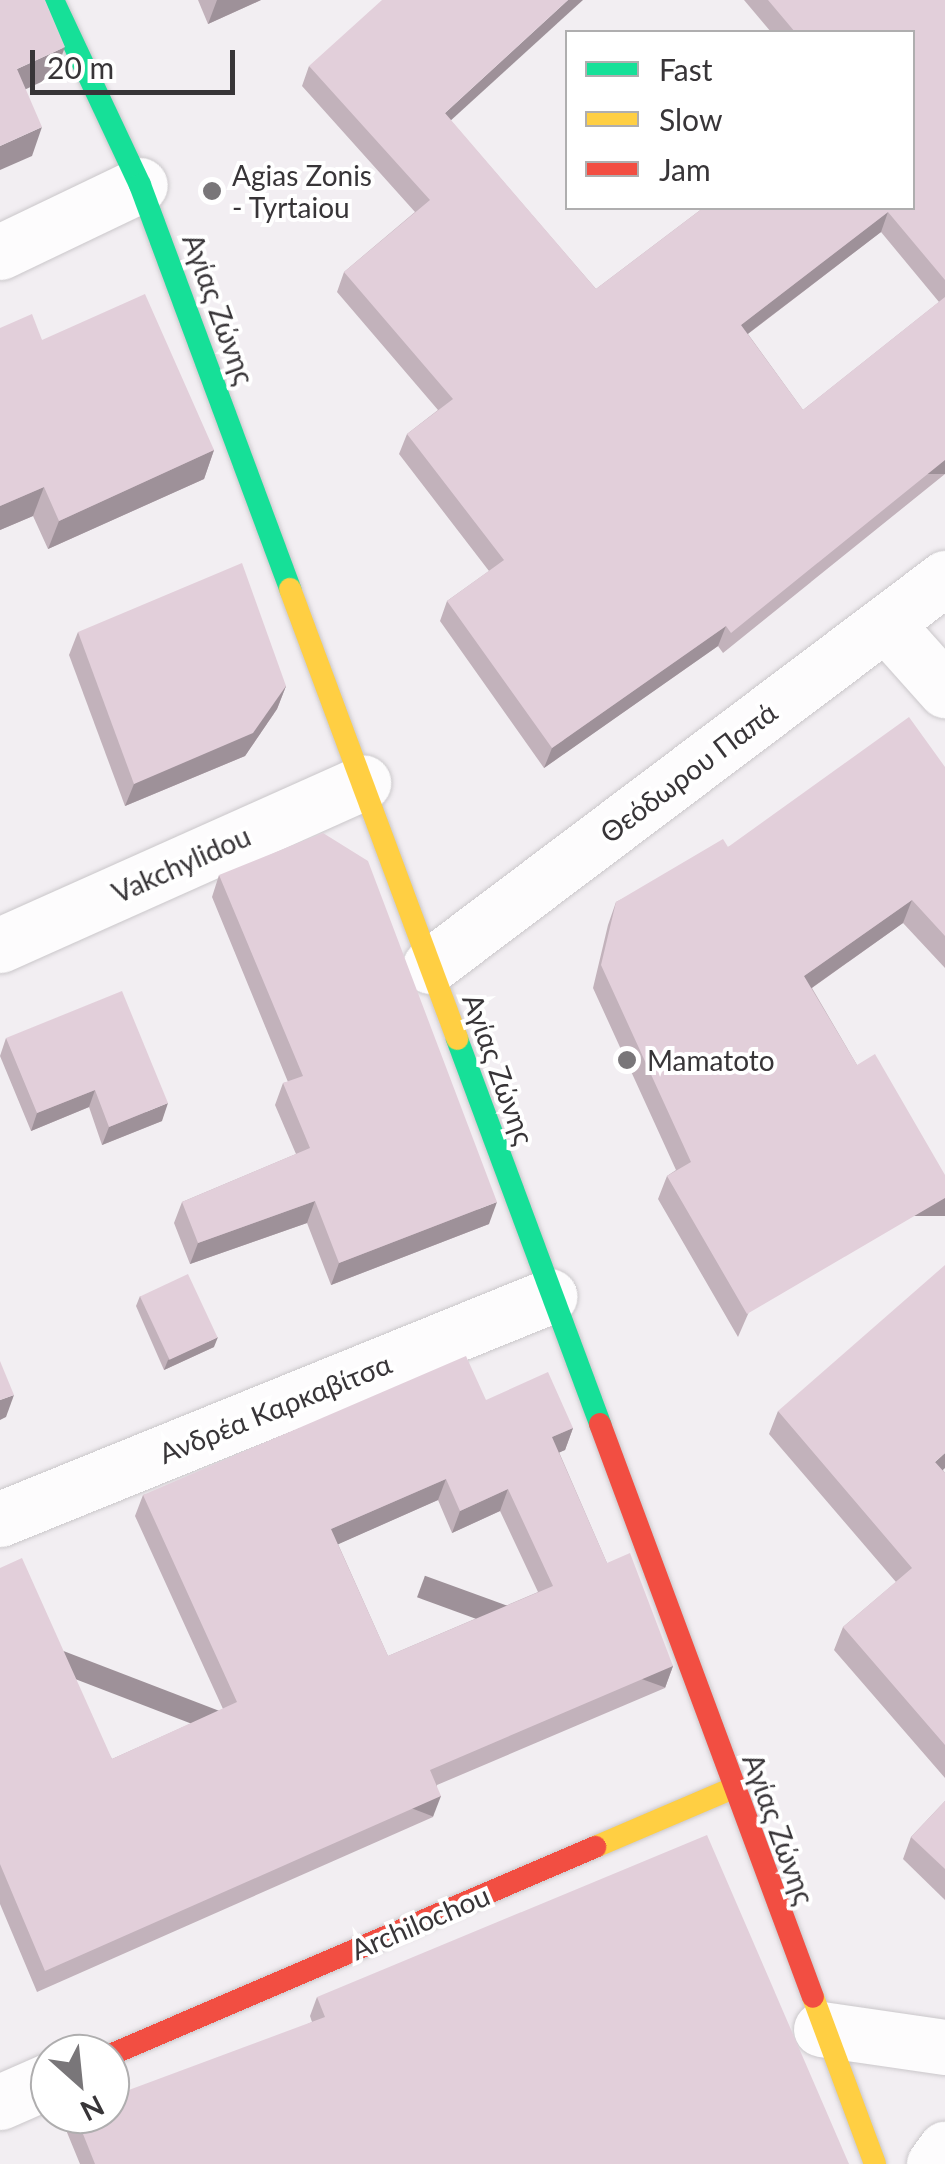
<!DOCTYPE html>
<html>
<head>
<meta charset="utf-8">
<style>
  body { margin:0 }
  #map { position:relative; width:945px; height:2164px; overflow:hidden; background:#f2eef2; font-family:Lato,sans-serif }
  div>[style] { position:absolute }
  [style*='--x'] { left:calc(var(--x)*1px); top:calc(var(--y)*1px); width:calc(var(--w)*1px); rotate:calc(var(--a)*1deg) }
  .roads { filter:drop-shadow(0 0 2px #cac7ca) drop-shadow(0 0 2px #cac7ca) }
  .street>* { height:55px; margin:-27.5px; padding:0 27.5px; transform-origin:27.5px; border-radius:27.5px; background:#fdfcfd }
  .fast>* { height:22px; margin:-11px; padding:0 11px; transform-origin:11px; border-radius:11px; background:#16e098 }
  .slow>* { height:22px; margin:-11px; padding:0 11px; transform-origin:11px; border-radius:11px; background:#ffcf43 }
  .jam>* { height:22px; margin:-11px; padding:0 11px; transform-origin:11px; border-radius:11px; background:#f24e42 }
  .wall>* { inset:0; background:#c2b2bb }
  .shaded-wall>* { inset:0; background:#9e9199; transform-origin:0 0 }
  .building>* { inset:0; background:#e2cfda; transform-origin:0 0 }
  .dots>* { width:28px; height:28px; translate:-50% -50%; box-sizing:border-box; border:5px solid #fff; border-radius:50% }
  span { translate:-50% -50%; white-space:nowrap; text-align:center; line-height:1.15; -webkit-text-stroke:8px #fff; paint-order:stroke }
  .poi-label { font-size:28px; color:#383538 }
  .left { translate:0 -50%; text-align:left }
  .street-label { font-size:28px; color:#383538 }
  .legend { position:absolute; left:565px; top:30px; width:350px; height:180px; box-sizing:border-box; background:#fff; border:2px solid #afaeaf; margin:0; padding:12px 18px; list-style:none; font-size:30px; color:#383538 }
  .legend li { display:flex; align-items:center; gap:20px; height:50px }
  .legend b { width:50px; border:2px solid #afaeaf }
  .north { position:absolute; left:30px; top:2034px; width:100px; height:100px; box-sizing:border-box; background:#fff; border:2px solid #afaeaf; border-radius:50%; rotate:153deg; font-size:28px; font-weight:700; line-height:40px; text-align:center; color:#383538 }
  .north::after { content:''; display:block; margin:auto; width:35px; height:45px; background:#797679; clip-path:polygon(50% 0,100% 100%,50% 72%,0 100%) }
  .scale { position:absolute; left:30px; top:50px; width:205px; height:45px; box-sizing:border-box; border:5px solid #383538; border-top:0; padding-left:12px; font-size:30px; line-height:35px; white-space:nowrap; color:#383538; -webkit-text-stroke:8px #fff; paint-order:stroke }
</style>
</head>
<body>
<div id="map">
  <div class="roads">
    <div class="street">
      <div style="--x:0;--y:252;--w:155;--a:-25.6"></div>
      <div style="--x:886;--y:624;--w:89;--a:48.2"></div>
      <div style="--x:0;--y:945;--w:398;--a:-24.1"></div>
      <div style="--x:430;--y:966;--w:645;--a:-36.99"></div>
      <div style="--x:0;--y:1519;--w:593;--a:-22.07"></div>
      <div style="--x:821;--y:2029;--w:125;--a:8.3"></div>
      <div style="--x:0;--y:2102;--w:55;--a:-23.7"></div>
      <div style="--x:934;--y:2164;--w:19;--a:-54"></div>
    </div>
    <div class="fast">
      <div style="--x:53;--y:0;--w:204;--a:64.8"></div>
      <div style="--x:140;--y:185;--w:431;--a:69.6"></div>
      <div style="--x:457;--y:1039;--w:411;--a:69.6"></div>
    </div>
    <div class="slow">
      <div style="--x:290;--y:589;--w:480;--a:69.6"></div>
      <div style="--x:595;--y:1847;--w:148;--a:-23.1"></div>
      <div style="--x:813;--y:1997;--w:178;--a:69.6"></div>
    </div>
    <div class="jam">
      <div style="--x:600;--y:1424;--w:611;--a:69.61"></div>
      <div style="--x:110;--y:2055;--w:528;--a:-23.21"></div>
    </div>
  </div>
  <div class="wall">
    <div style="clip-path:polygon(198px 0,261px 0,208px 24px)"></div>
    <div style="clip-path:polygon(evenodd,744px 0,945px 0,945px 474px,723px 653px,718px 646px,544px 768px,440px 621px,447px 601px,489px 571px,399px 454px,407px 434px,438px 410px,337px 292px,344px 272px,415px 212px,302px 86px,309px 66px,451px 121px,596px 289px,703px 208px,912px 208px,912px 32px,771px 32px,744px 0,881px 232px,939px 302px,803px 410px,748px 334px,881px 232px)"></div>
    <div style="clip-path:polygon(0 328px,42px 340px,214px 450px,204px 479px,48px 549px,33px 516px,0 530px)"></div>
    <div style="clip-path:polygon(78px 632px,286px 686px,277px 709px,245px 756px,125px 806px,69px 655px)"></div>
    <div style="clip-path:polygon(945px 767px,945px 968px,903px 923px,812px 988px,857px 1065px,738px 1337px,658px 1199px,667px 1176px,676px 1170px,593px 988px,608px 925px,616px 902px,728px 847px)"></div>
    <div style="clip-path:polygon(219px 875px,489px 1224px,331px 1285px,307px 1223px,190px 1264px,174px 1223px,182px 1202px,296px 1154px,275px 1105px,283px 1083px,288px 1082px,212px 897px)"></div>
    <div style="clip-path:polygon(6px 1038px,162px 1121px,102px 1145px,89px 1107px,31px 1131px,0 1056px)"></div>
    <div style="clip-path:polygon(140px 1296px,214px 1347px,164px 1370px,136px 1306px)"></div>
    <div style="clip-path:polygon(evenodd,486px 1400px,573px 1428px,565px 1450px,559px 1452px,607px 1563px,673px 1666px,665px 1688px,437px 1785px,433px 1817px,37px 1992px,0 1904px,0 1568px,112px 1759px,223px 1709px,135px 1516px,143px 1495px,486px 1400px,438px 1500px,452px 1533px,500px 1511px,538px 1592px,388px 1656px,338px 1544px,438px 1500px)"></div>
    <div style="clip-path:polygon(778px 1411px,943px 1470px,945px 1473px,945px 1778px,834px 1650px,843px 1627px,896px 1582px,769px 1434px)"></div>
    <div style="clip-path:polygon(945px 1801px,945px 1900px,903px 1859px,911px 1837px)"></div>
    <div style="clip-path:polygon(317px 1997px,849px 2164px,80px 2164px,66px 2130px,72px 2114px,110px 2114px,312px 2022px,310px 2016px)"></div>
  </div>
  <div class="shaded-wall">
    <div style="clip-path:polygon(217px 0,261px 0,208px 24px)"></div>
    <div style="clip-path:polygon(568px 0,583px 0,437px 133px,445px 113px)"></div>
    <div style="clip-path:polygon(65px 47px,54px 76px,7px 98px,17px 69px)"></div>
    <div style="clip-path:polygon(42px 127px,32px 156px,0 170px,0 146px)"></div>
    <div style="clip-path:polygon(888px 212px,881px 232px,733px 345px,741px 325px)"></div>
    <div style="clip-path:polygon(214px 450px,204px 479px,48px 549px,59px 521px)"></div>
    <div style="left:945px;top:460px;width:14px;height:275px;rotate:90deg"></div>
    <div style="clip-path:polygon(44px 487px,33px 516px,0 530px,0 506px)"></div>
    <div style="clip-path:polygon(726px 626px,718px 646px,544px 768px,552px 748px)"></div>
    <div style="clip-path:polygon(286px 686px,277px 709px,245px 756px,125px 806px,134px 784px)"></div>
    <div style="clip-path:polygon(912px 900px,903px 923px,796px 999px,804px 976px)"></div>
    <div style="clip-path:polygon(95px 1090px,89px 1107px,31px 1131px,37px 1113px)"></div>
    <div style="clip-path:polygon(168px 1103px,162px 1121px,102px 1145px,109px 1127px)"></div>
    <div style="left:945px;top:1198px;width:18px;height:229px;rotate:90deg"></div>
    <div style="clip-path:polygon(315px 1201px,307px 1223px,190px 1264px,198px 1243px)"></div>
    <div style="clip-path:polygon(497px 1202px,489px 1224px,331px 1285px,339px 1263px)"></div>
    <div style="clip-path:polygon(218px 1337px,214px 1347px,164px 1370px,168px 1360px)"></div>
    <div style="clip-path:polygon(14px 1395px,6px 1417px,0 1420px,0 1400px)"></div>
    <div style="clip-path:polygon(573px 1428px,565px 1450px,545px 1459px,552px 1437px)"></div>
    <div style="clip-path:polygon(945px 1453px,945px 1468px,927px 1485px,935px 1462px)"></div>
    <div style="clip-path:polygon(446px 1479px,438px 1500px,323px 1551px,331px 1529px)"></div>
    <div style="clip-path:polygon(508px 1489px,500px 1511px,452px 1533px,460px 1511px)"></div>
    <div style="left:673px;top:1666px;width:23px;height:264px;rotate:110deg"></div>
    <div style="left:441px;top:1796px;width:22px;height:433px;rotate:111deg"></div>
  </div>
  <div class="building">
    <div style="clip-path:polygon(0 0,45px 0,65px 47px,17px 69px,42px 127px,0 146px)"></div>
    <div style="clip-path:polygon(382px 0,568px 0,445px 113px,596px 289px,703px 208px,912px 208px,912px 32px,795px 32px,768px 0,945px 0,945px 280px,888px 212px,741px 325px,803px 410px,945px 297px,945px 460px,731px 633px,726px 626px,552px 748px,447px 601px,504px 560px,407px 434px,453px 399px,344px 272px,430px 200px,309px 66px)"></div>
    <div style="clip-path:polygon(145px 294px,214px 450px,59px 521px,44px 487px,0 506px,0 328px,32px 314px,42px 340px)"></div>
    <div style="clip-path:polygon(242px 563px,286px 686px,253px 733px,134px 784px,78px 632px)"></div>
    <div style="clip-path:polygon(909px 717px,945px 767px,945px 936px,912px 900px,804px 976px,857px 1065px,875px 1054px,945px 1175px,945px 1198px,747px 1314px,667px 1176px,691px 1162px,601px 965px,616px 902px,723px 839px,728px 847px)"></div>
    <div style="clip-path:polygon(323px 833px,368px 861px,497px 1202px,339px 1263px,315px 1201px,198px 1243px,182px 1202px,310px 1148px,283px 1083px,303px 1076px,219px 875px)"></div>
    <div style="clip-path:polygon(122px 991px,168px 1103px,109px 1127px,95px 1090px,37px 1113px,6px 1038px)"></div>
    <div style="clip-path:polygon(945px 1265px,945px 1453px,935px 1462px,945px 1473px,945px 1745px,843px 1627px,912px 1568px,778px 1411px)"></div>
    <div style="left:188px;top:1274px;width:70px;height:53px;rotate:65deg"></div>
    <div style="clip-path:polygon(evenodd,466px 1356px,486px 1400px,548px 1372px,573px 1428px,552px 1437px,607px 1563px,630px 1553px,673px 1666px,430px 1770px,441px 1796px,45px 1971px,0 1864px,0 1568px,22px 1558px,112px 1759px,237px 1702px,143px 1495px,466px 1356px,446px 1479px,460px 1511px,508px 1489px,553px 1586px,388px 1656px,331px 1529px,446px 1479px)"></div>
    <div style="clip-path:polygon(0 1361px,14px 1395px,0 1400px)"></div>
    <div style="clip-path:polygon(945px 1801px,945px 1869px,911px 1837px)"></div>
    <div style="clip-path:polygon(707px 1835px,849px 2164px,95px 2164px,75px 2114px,110px 2114px,110px 2097px,325px 2017px,317px 1997px)"></div>
  </div>
  <div class="dots">
    <div style="left:212px;top:191px;background:#797679"></div>
    <div style="left:627px;top:1060px;background:#797679"></div>
  </div>
  <div class="poi-label">
    <span class="left" style="left:232px;top:191px">Agias Zonis<br>- Tyrtaiou</span>
    <span class="left" style="left:647px;top:1060px">Mamatoto</span>
  </div>
  <div class="street-label">
    <span style="left:219px;top:309px;rotate:70deg">Αγίας Ζώνης</span>
    <span style="left:688px;top:772px;rotate:-37deg">Θεόδωρου Παπά</span>
    <span style="left:181px;top:864px;rotate:-24deg">Vakchylidou</span>
    <span style="left:499px;top:1069px;rotate:70deg">Αγίας Ζώνης</span>
    <span style="left:275px;top:1408px;rotate:-22deg">Ανδρέα Καρκαβίτσα</span>
    <span style="left:779px;top:1829px;rotate:70deg">Αγίας Ζώνης</span>
    <span style="left:420px;top:1922px;rotate:-23deg">Archilochou</span>
  </div>
  <ul class="legend">
  <li><b style="height:12px;background:#16e098"></b>Fast</li>
  <li><b style="height:12px;background:#ffcf43"></b>Slow</li>
  <li><b style="height:12px;background:#f24e42"></b>Jam</li>
  </ul>
  <div class="north">N</div>
  <div class="scale">20 m</div>
</div>
</body>
</html>
